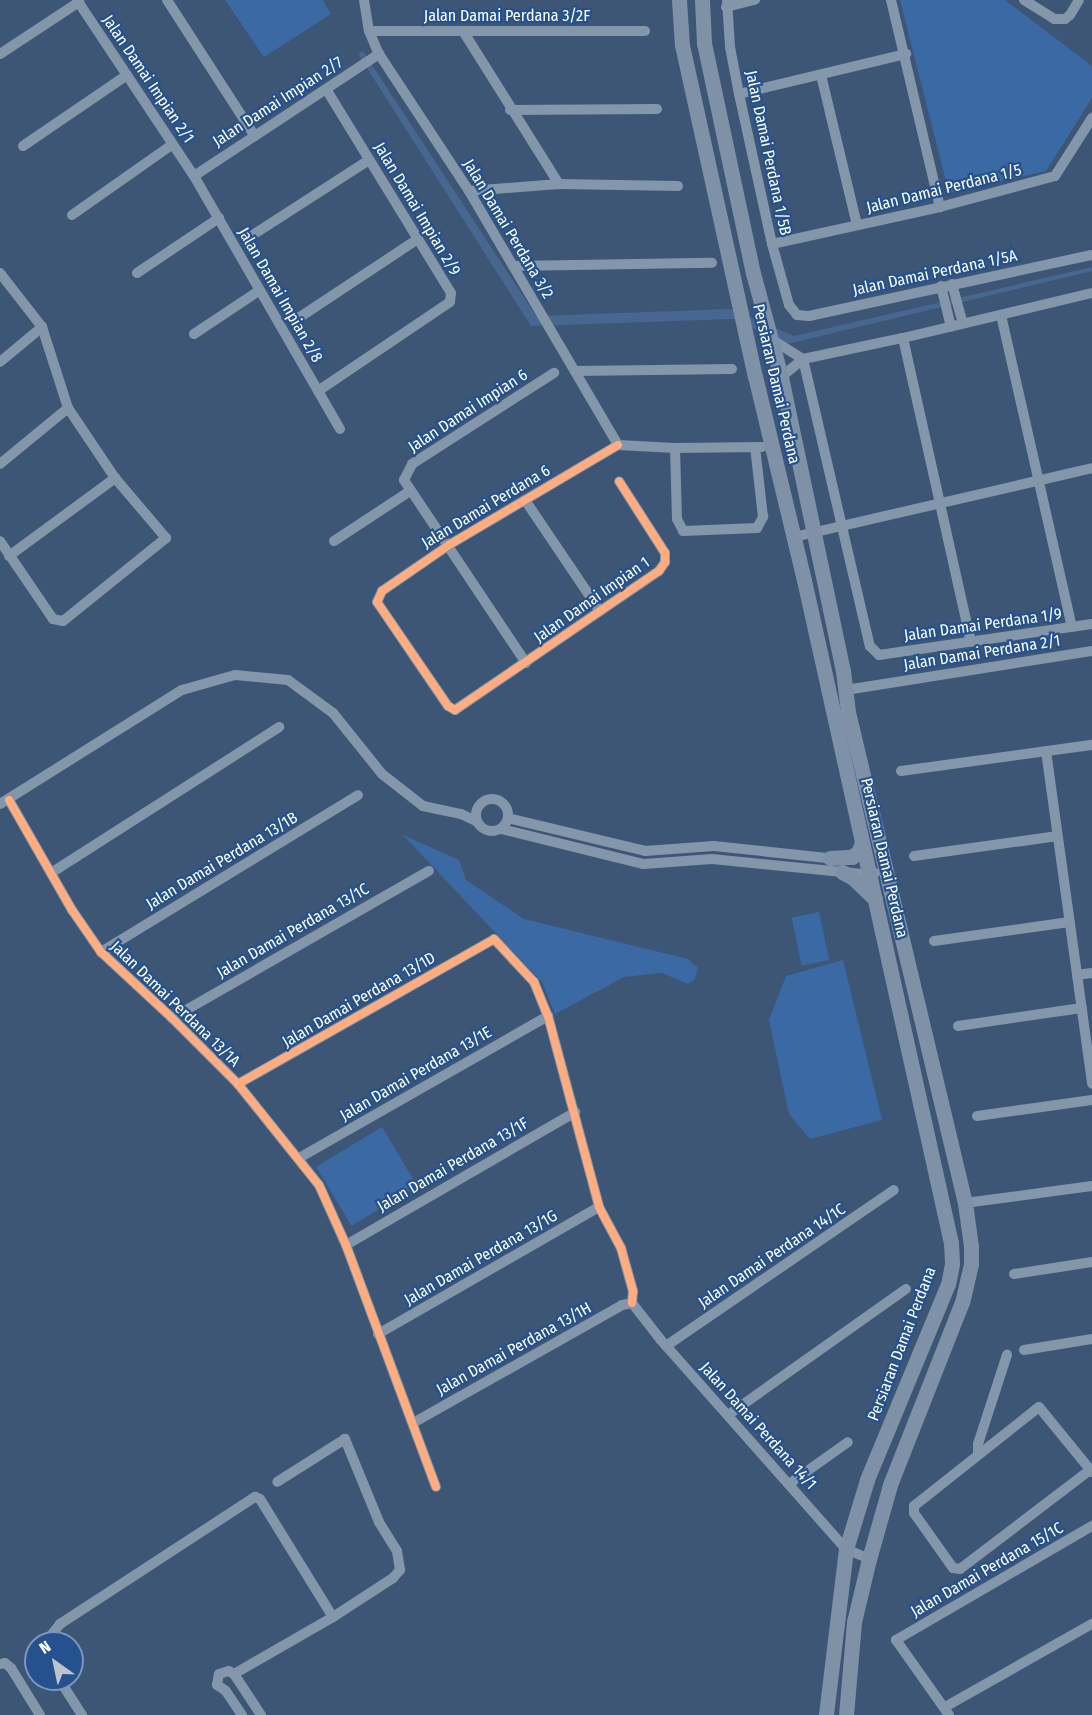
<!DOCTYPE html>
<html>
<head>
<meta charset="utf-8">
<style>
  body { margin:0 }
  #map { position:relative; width:1092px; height:1715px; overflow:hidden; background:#3d5676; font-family:"Fira Sans Condensed",sans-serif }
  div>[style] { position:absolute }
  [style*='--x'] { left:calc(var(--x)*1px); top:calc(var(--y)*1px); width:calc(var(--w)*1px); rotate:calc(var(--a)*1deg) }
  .green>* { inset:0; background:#3a69a4; transform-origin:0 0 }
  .water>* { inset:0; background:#476690 }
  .minor>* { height:10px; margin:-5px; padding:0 5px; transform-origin:5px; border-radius:5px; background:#8496a9 }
  .minor>.ring { margin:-5px; padding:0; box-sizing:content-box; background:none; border:10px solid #8496a9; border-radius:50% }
  .secondary>* { height:15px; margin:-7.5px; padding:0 7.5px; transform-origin:7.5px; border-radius:7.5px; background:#7f91a6 }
  .cycleway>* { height:8px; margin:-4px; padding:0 4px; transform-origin:4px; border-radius:4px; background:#ffac80 }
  span { translate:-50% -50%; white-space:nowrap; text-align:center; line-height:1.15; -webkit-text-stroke:4.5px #25528e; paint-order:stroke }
  .street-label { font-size:16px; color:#fff }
  .north { position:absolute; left:24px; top:1631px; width:60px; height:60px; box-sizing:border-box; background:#25528e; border:2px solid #7c97bb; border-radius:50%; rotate:327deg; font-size:16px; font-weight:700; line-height:24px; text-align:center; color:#fff }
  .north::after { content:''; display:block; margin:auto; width:21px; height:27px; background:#bbc4cf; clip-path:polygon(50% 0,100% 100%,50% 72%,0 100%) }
</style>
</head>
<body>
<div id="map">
  <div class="green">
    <div style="clip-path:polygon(225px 0,323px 0,331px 14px,264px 57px)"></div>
    <div style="clip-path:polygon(900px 0,1005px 0,1092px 66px,1092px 98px,1046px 171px,949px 193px)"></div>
    <div style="clip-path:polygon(403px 835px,459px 860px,466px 880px,524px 919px,688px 959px,698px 968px,695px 979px,688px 984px,662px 973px,624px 977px,555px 1014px,542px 982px)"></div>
    <div style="left:819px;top:912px;width:49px;height:28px;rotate:78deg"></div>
    <div style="clip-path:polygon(843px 960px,882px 1120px,810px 1139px,789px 1114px,769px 1020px,786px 976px)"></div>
    <div style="left:382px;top:1127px;width:69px;height:77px;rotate:59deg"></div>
  </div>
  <div class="water">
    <div style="clip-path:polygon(363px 51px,536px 316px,731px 309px,794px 336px,1092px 267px,1092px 271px,787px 344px,733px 319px,531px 326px,358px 54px)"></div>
  </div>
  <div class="minor">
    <div style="--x:77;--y:0;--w:211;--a:56.4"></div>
    <div style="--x:194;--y:176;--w:292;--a:60"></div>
    <div style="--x:167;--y:0;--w:161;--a:57.2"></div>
    <div style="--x:364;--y:0;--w:31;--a:81"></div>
    <div style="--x:369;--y:31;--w:25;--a:67"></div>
    <div style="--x:379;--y:54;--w:164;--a:56.7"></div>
    <div style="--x:469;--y:191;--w:294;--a:59.6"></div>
    <div style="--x:727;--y:0;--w:47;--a:86.3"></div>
    <div style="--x:730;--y:47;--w:48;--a:79.2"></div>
    <div style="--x:739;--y:94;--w:154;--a:77.6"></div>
    <div style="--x:772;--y:244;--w:63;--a:74.4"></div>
    <div style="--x:789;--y:305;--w:13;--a:51"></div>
    <div style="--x:797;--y:315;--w:12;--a:5"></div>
    <div style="--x:809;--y:316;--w:289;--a:-12.2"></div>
    <div style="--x:891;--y:0;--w:213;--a:76.7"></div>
    <div style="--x:1024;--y:0;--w:36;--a:32"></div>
    <div style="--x:1054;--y:19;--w:11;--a:0"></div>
    <div style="--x:1065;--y:19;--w:6;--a:-39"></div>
    <div style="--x:1070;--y:15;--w:17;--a:-59"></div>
    <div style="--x:726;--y:7;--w:30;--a:-14"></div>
    <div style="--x:369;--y:31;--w:276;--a:0"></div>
    <div style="--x:463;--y:31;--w:181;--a:57.9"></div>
    <div style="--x:0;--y:54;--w:95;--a:-33.4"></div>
    <div style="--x:821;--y:75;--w:154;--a:76.5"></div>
    <div style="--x:739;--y:94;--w:172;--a:-13.5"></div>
    <div style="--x:510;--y:110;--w:147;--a:-0.4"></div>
    <div style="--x:23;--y:146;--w:126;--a:-34.3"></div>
    <div style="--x:194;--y:176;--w:222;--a:-33.4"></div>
    <div style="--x:469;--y:191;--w:90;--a:-4.4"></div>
    <div style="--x:559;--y:184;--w:119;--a:1"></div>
    <div style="--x:72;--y:215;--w:123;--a:-35.1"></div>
    <div style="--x:248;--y:238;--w:144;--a:-32.8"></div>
    <div style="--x:772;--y:244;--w:172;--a:-12.4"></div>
    <div style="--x:940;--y:207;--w:119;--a:-15.1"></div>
    <div style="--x:1055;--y:176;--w:69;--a:-57.5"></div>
    <div style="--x:513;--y:266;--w:199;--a:-0.9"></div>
    <div style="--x:0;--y:273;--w:68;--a:52.1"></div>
    <div style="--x:42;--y:327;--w:85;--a:72.2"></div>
    <div style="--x:68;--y:408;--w:84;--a:56.1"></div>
    <div style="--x:115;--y:478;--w:79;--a:49.6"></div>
    <div style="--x:166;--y:538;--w:132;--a:141.1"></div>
    <div style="--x:63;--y:621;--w:10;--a:-169"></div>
    <div style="--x:53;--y:619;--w:94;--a:-124.2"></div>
    <div style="--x:137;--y:273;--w:99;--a:-33.9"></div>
    <div style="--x:952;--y:284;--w:41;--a:74.6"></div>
    <div style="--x:941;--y:286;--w:42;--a:76.3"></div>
    <div style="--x:1001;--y:315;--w:320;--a:77.2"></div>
    <div style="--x:300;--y:317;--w:141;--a:-33.5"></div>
    <div style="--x:194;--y:334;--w:79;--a:-33.7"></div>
    <div style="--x:903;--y:338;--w:311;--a:77.4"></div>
    <div style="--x:771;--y:339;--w:38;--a:32"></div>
    <div style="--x:803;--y:359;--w:295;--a:76.9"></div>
    <div style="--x:870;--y:646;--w:13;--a:45"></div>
    <div style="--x:879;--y:655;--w:215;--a:-8.3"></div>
    <div style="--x:0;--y:362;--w:55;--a:-39.8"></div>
    <div style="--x:575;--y:371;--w:157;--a:-0.7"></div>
    <div style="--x:781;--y:377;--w:28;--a:-39"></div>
    <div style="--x:803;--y:359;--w:102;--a:-11.9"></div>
    <div style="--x:903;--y:338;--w:194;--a:-13.4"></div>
    <div style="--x:318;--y:391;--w:159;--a:-34"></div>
    <div style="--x:450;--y:302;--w:9;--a:-84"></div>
    <div style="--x:451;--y:293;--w:239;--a:-121.5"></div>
    <div style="--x:618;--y:445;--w:196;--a:149.4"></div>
    <div style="--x:449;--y:545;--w:81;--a:145.5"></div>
    <div style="--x:382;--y:591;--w:12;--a:114"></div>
    <div style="--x:377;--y:602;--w:126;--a:55.7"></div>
    <div style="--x:448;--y:706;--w:8;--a:30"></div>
    <div style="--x:455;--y:710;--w:247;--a:-34.3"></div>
    <div style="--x:659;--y:571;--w:11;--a:-56"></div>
    <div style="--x:665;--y:562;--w:9;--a:-90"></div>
    <div style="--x:665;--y:553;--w:85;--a:-122.6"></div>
    <div style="--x:618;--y:445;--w:57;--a:3"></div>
    <div style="--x:675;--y:448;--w:87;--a:-0.7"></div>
    <div style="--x:675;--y:448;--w:71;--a:88.4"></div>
    <div style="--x:677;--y:519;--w:13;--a:63"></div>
    <div style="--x:683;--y:531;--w:74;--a:-2.3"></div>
    <div style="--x:757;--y:528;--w:13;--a:-61"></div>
    <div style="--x:763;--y:517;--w:70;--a:-96.5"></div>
    <div style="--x:0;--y:464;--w:88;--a:-39.5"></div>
    <div style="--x:525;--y:500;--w:134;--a:56"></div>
    <div style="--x:794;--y:537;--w:306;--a:-13"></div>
    <div style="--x:334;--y:541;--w:91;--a:-33.3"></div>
    <div style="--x:9;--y:556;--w:132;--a:-36.3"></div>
    <div style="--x:526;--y:663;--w:220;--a:-123.7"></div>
    <div style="--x:404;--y:480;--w:18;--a:-63"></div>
    <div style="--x:412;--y:464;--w:169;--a:-32.7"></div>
    <div style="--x:852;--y:689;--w:243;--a:-9"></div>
    <div style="--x:1046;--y:751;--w:336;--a:82.1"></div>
    <div style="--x:901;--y:771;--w:193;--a:-7.8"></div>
    <div class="ring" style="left:476px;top:799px;width:22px;height:22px"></div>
    <div style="--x:9;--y:800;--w:127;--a:60.2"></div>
    <div style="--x:72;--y:910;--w:51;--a:55.4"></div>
    <div style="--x:101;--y:952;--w:97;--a:42.9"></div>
    <div style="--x:172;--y:1018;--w:93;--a:45"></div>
    <div style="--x:238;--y:1084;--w:129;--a:51.3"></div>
    <div style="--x:319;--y:1185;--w:66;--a:65.8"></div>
    <div style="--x:346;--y:1245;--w:258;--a:69.6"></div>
    <div style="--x:0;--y:804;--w:215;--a:-32.1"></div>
    <div style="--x:182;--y:690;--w:55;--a:-15.8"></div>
    <div style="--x:235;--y:675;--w:53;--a:5.4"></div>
    <div style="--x:288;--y:680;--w:56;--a:36.3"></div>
    <div style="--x:333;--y:713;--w:78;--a:51.2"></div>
    <div style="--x:382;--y:774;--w:52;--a:38"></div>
    <div style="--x:423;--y:806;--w:39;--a:12"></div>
    <div style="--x:461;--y:814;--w:17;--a:25"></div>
    <div style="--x:508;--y:818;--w:141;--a:13.5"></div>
    <div style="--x:645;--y:851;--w:69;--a:-4.1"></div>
    <div style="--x:714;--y:846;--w:123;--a:6.1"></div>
    <div style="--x:501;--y:829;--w:147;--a:13.8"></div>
    <div style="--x:644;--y:864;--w:68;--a:-4.2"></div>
    <div style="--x:712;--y:859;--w:151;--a:5.7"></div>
    <div style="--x:862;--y:874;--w:13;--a:-4"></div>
    <div style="--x:914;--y:856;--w:145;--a:-7.9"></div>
    <div style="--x:51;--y:873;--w:271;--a:-32.6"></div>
    <div style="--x:934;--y:941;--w:137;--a:-8"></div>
    <div style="--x:101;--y:952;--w:301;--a:-31.4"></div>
    <div style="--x:1077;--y:975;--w:15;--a:-8"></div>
    <div style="--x:172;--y:1018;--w:296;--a:-29.8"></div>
    <div style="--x:958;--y:1026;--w:125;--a:-8.3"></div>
    <div style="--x:238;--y:1084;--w:294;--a:-29.5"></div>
    <div style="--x:494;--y:939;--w:59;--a:47.1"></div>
    <div style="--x:534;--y:982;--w:37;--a:68"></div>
    <div style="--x:548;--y:1016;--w:198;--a:75"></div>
    <div style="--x:599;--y:1207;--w:47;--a:61.8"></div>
    <div style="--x:621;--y:1248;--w:45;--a:74.4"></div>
    <div style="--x:633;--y:1291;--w:12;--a:95"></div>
    <div style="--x:977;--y:1116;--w:116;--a:-7.9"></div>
    <div style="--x:299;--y:1158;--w:287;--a:-29.7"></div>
    <div style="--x:965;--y:1203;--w:128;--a:-7.6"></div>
    <div style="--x:346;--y:1245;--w:265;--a:-30.1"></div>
    <div style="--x:1014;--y:1274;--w:79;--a:-8.7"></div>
    <div style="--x:632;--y:1303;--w:46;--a:52.1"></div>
    <div style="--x:660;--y:1339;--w:281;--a:48.5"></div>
    <div style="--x:846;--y:1549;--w:25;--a:23"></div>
    <div style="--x:378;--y:1334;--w:255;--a:-29.9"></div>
    <div style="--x:666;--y:1346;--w:276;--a:-34.4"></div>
    <div style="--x:1024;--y:1350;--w:69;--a:-9.2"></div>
    <div style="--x:728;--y:1415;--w:218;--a:-35.3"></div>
    <div style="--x:413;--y:1423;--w:240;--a:-29.4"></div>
    <div style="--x:622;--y:1305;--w:10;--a:-11"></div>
    <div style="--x:978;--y:1453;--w:9;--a:-90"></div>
    <div style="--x:978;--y:1444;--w:94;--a:-72"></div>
    <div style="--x:1090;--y:1470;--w:163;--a:142.7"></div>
    <div style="--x:960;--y:1569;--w:7;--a:-172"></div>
    <div style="--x:953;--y:1568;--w:67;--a:-125.3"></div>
    <div style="--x:914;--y:1513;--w:7;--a:-90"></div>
    <div style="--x:914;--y:1506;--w:159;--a:-38.4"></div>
    <div style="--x:1039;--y:1407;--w:84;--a:50.8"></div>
    <div style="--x:789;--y:1484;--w:72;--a:-35.4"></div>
    <div style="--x:48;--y:1643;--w:5;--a:-79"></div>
    <div style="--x:49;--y:1638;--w:18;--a:-52"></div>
    <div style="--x:60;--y:1624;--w:233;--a:-33.1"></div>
    <div style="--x:255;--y:1497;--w:5;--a:22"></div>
    <div style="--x:260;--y:1499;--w:139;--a:58.3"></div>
    <div style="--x:0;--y:1664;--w:5;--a:-11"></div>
    <div style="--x:5;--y:1663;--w:8;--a:40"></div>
    <div style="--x:11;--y:1668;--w:55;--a:58.3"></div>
    <div style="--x:234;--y:1674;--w:49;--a:56.6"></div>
    <div style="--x:59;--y:1679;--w:43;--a:57.4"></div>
    <div style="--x:945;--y:1707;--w:169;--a:-29.5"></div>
    <div style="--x:242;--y:1715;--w:29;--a:-124"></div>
    <div style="--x:226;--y:1691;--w:11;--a:-146"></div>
    <div style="--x:217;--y:1685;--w:11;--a:-80"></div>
    <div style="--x:219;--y:1674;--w:10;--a:-17"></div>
    <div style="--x:229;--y:1671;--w:6;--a:31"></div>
    <div style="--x:234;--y:1674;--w:114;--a:-29.9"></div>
    <div style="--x:333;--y:1617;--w:72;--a:-33"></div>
    <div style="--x:393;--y:1578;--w:11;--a:-49"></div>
    <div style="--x:400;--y:1570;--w:19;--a:-99"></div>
    <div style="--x:397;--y:1551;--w:34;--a:-122"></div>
    <div style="--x:379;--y:1522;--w:90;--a:-112.3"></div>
    <div style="--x:345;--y:1439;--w:80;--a:147.7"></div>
    <div style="--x:949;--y:1715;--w:92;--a:-125.2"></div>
    <div style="--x:896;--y:1640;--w:227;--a:-30.2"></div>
  </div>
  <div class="secondary">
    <div style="--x:679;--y:0;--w:45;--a:86.2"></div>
    <div style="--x:682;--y:45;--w:339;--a:77.6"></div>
    <div style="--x:755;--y:376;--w:210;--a:76.5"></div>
    <div style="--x:804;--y:580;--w:679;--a:77.5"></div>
    <div style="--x:951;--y:1243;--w:21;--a:87"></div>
    <div style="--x:952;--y:1264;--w:20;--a:101"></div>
    <div style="--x:948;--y:1284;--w:212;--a:112.5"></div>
    <div style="--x:867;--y:1480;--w:72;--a:106.9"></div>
    <div style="--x:846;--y:1549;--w:167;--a:96.9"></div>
    <div style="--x:702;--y:0;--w:43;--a:87.3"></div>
    <div style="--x:704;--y:43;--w:235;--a:78"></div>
    <div style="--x:753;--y:273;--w:108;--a:74.9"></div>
    <div style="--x:781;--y:377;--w:300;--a:78.1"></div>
    <div style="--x:843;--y:671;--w:41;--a:83"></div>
    <div style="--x:848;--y:712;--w:505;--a:76.6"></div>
    <div style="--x:965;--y:1203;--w:43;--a:82.1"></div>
    <div style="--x:971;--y:1246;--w:18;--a:90"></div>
    <div style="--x:971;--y:1264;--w:39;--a:103"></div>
    <div style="--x:962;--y:1302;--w:197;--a:111.5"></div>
    <div style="--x:890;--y:1485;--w:77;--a:105.8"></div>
    <div style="--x:869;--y:1559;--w:65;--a:103.4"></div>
    <div style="--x:854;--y:1622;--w:93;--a:94.9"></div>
    <div style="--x:830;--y:858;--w:22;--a:-3"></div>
    <div style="--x:852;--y:857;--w:9;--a:-41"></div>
    <div style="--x:859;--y:851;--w:9;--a:-72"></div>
    <div style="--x:842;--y:872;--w:11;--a:27"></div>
    <div style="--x:852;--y:877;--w:32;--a:44"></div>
  </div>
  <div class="cycleway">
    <div style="--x:618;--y:445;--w:196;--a:149.4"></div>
    <div style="--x:449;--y:545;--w:81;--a:145.5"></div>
    <div style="--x:382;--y:591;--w:12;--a:114"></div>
    <div style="--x:377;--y:602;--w:126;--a:55.7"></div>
    <div style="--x:448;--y:706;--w:8;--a:30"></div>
    <div style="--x:455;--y:710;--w:247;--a:-34.3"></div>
    <div style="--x:659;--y:571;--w:11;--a:-56"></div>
    <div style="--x:665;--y:562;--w:9;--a:-90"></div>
    <div style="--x:665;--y:553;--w:85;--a:-122.6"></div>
    <div style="--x:9;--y:800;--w:127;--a:60.2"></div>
    <div style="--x:72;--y:910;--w:51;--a:55.4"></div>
    <div style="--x:101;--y:952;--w:97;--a:42.9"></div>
    <div style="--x:172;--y:1018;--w:93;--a:45"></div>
    <div style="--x:238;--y:1084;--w:129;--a:51.3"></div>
    <div style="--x:319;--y:1185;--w:66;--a:65.8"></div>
    <div style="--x:346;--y:1245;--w:258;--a:69.6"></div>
    <div style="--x:238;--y:1084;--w:294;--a:-29.5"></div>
    <div style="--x:494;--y:939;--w:59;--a:47.1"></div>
    <div style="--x:534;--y:982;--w:37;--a:68"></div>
    <div style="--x:548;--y:1016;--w:198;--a:75"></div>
    <div style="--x:599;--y:1207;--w:47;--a:61.8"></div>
    <div style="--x:621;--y:1248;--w:45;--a:74.4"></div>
    <div style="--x:633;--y:1291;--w:12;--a:95"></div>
  </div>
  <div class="street-label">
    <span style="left:507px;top:16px">Jalan Damai Perdana 3/2F</span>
    <span style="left:148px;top:79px;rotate:56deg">Jalan Damai Impian 2/1</span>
    <span style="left:278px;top:102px;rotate:-33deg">Jalan Damai Impian 2/7</span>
    <span style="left:768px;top:153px;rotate:78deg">Jalan Damai Perdana 1/5B</span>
    <span style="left:944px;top:189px;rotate:-14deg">Jalan Damai Perdana 1/5</span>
    <span style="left:417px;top:209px;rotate:59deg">Jalan Damai Impian 2/9</span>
    <span style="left:508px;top:229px;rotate:59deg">Jalan Damai Perdana 3/2</span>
    <span style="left:935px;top:273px;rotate:-12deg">Jalan Damai Perdana 1/5A</span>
    <span style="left:280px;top:295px;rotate:60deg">Jalan Damai Impian 2/8</span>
    <span style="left:776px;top:384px;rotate:77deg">Persiaran Damai Perdana</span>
    <span style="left:468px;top:411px;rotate:-33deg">Jalan Damai Impian 6</span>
    <span style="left:486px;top:507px;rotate:-31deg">Jalan Damai Perdana 6</span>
    <span style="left:592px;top:600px;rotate:-35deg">Jalan Damai Impian 1</span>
    <span style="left:983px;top:625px;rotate:-8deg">Jalan Damai Perdana 1/9</span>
    <span style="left:982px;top:653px;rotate:-9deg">Jalan Damai Perdana 2/1</span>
    <span style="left:884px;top:858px;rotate:77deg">Persiaran Damai Perdana</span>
    <span style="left:222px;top:861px;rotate:-31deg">Jalan Damai Perdana 13/1B</span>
    <span style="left:293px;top:931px;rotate:-30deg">Jalan Damai Perdana 13/1C</span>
    <span style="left:359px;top:1000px;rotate:-30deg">Jalan Damai Perdana 13/1D</span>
    <span style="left:175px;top:1004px;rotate:44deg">Jalan Damai Perdana 13/1A</span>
    <span style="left:416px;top:1074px;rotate:-30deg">Jalan Damai Perdana 13/1E</span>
    <span style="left:453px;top:1165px;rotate:-30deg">Jalan Damai Perdana 13/1F</span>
    <span style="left:772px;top:1256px;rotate:-34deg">Jalan Damai Perdana 14/1C</span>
    <span style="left:481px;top:1258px;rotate:-30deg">Jalan Damai Perdana 13/1G</span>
    <span style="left:902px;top:1344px;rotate:-69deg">Persiaran Damai Perdana</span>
    <span style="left:514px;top:1349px;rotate:-29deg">Jalan Damai Perdana 13/1H</span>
    <span style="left:758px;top:1426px;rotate:48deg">Jalan Damai Perdana 14/1</span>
    <span style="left:987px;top:1570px;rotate:-30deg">Jalan Damai Perdana 15/1C</span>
  </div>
  <div class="north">N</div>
</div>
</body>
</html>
